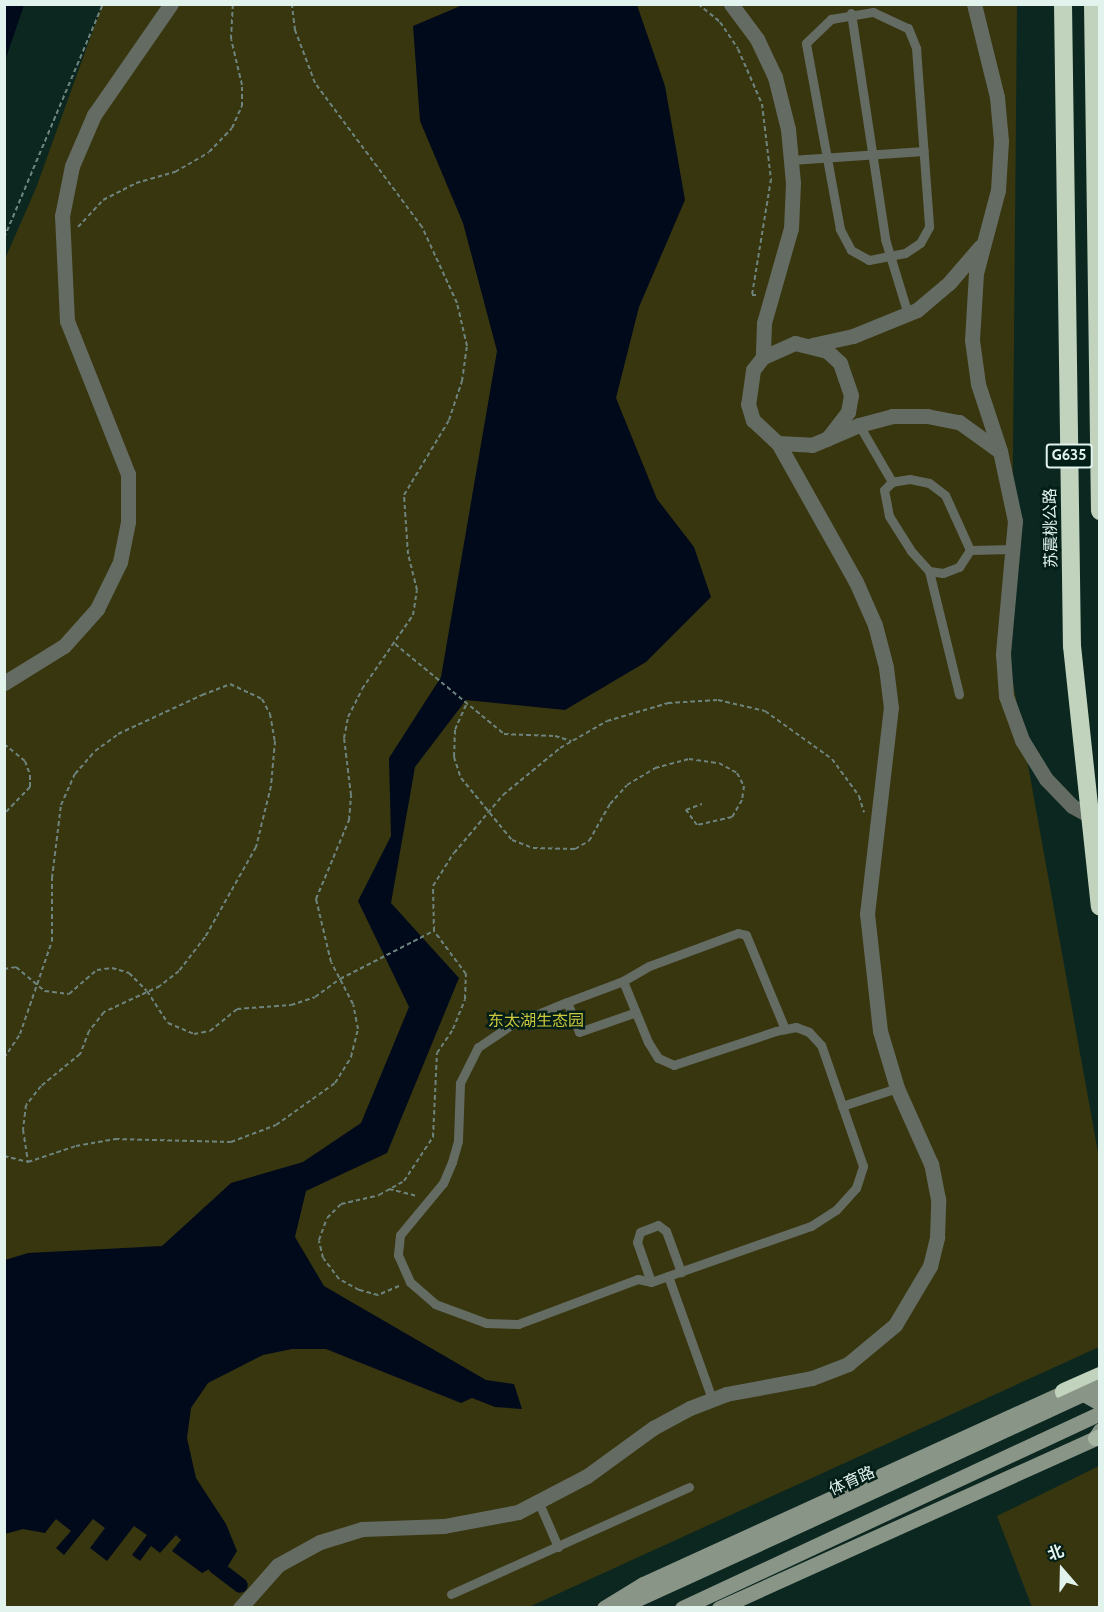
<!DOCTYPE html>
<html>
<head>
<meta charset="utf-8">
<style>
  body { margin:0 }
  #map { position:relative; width:1104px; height:1612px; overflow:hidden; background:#0b2720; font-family:Cabin,"Noto Sans SC",sans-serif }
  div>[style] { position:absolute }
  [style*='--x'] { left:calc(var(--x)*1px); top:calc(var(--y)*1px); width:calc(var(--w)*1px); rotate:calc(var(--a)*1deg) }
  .green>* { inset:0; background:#38360f }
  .water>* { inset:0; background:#000a1b }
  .canal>* { height:15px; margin:-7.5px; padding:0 7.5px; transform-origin:7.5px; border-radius:7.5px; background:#000a1b }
  .path>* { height:2px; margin-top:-1px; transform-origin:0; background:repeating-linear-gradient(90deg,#6d837d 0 4.5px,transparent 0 7.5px) }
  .lane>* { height:9px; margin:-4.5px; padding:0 4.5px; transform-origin:4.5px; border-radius:4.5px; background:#646b62 }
  .street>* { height:15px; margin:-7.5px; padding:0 7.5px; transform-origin:7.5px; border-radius:7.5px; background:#646b62 }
  .secondary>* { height:15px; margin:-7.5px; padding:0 7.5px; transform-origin:7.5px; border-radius:7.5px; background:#899587 }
  .primary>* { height:15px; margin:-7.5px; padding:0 7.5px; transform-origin:7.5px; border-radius:7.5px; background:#a6b6a3 }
  .highway>* { height:18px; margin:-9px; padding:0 9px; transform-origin:9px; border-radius:9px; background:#c1d3bd }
  .secondary-bridge>* { height:15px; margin:-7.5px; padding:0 7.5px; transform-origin:7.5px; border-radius:7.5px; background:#899587 }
  span { translate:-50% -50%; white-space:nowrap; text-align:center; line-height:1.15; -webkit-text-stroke:5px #021e17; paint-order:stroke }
  .shield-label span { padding:2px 4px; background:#021e17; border:2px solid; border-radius:4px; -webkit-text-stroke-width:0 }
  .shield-label { font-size:15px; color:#e2f2ed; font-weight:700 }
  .street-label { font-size:16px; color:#e2f2ed }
  .park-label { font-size:16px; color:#cdc73d }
  .frame { position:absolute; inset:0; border:6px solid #e2f2ed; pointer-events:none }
  .north { position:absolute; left:1032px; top:1540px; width:60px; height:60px; -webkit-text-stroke:4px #021e17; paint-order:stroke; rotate:340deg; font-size:16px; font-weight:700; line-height:24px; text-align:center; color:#e2f2ed }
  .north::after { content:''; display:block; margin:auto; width:21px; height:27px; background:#e2f2ed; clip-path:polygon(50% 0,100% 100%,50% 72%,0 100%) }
</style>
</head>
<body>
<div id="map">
  <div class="green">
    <div style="clip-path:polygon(102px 5px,1017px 5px,1011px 671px,1099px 1158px,1099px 1347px,529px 1607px,5px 1608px,5px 259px,36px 188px)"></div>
    <div style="clip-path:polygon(1099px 1466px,1099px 1607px,1032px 1607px,997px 1516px)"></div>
  </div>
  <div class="water">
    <div style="clip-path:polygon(5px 4px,24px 5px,5px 61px,4px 5px)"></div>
    <div style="clip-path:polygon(465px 4px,637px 5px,665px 86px,685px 200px,639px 307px,616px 398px,657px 499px,694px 547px,711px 597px,646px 662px,565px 710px,466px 700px,415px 767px,391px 903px,459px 978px,387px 1153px,306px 1191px,295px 1237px,324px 1286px,486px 1380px,514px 1384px,522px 1409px,495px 1407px,472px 1398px,461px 1403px,326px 1349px,292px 1349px,263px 1355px,208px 1383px,191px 1408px,187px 1438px,196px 1478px,226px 1524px,237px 1551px,228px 1566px,215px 1566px,202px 1573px,172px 1551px,181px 1540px,176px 1535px,160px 1553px,151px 1546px,140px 1561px,132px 1555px,147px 1535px,134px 1526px,107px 1561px,90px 1548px,105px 1528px,93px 1519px,64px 1555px,56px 1548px,71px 1531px,56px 1519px,45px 1533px,23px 1529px,5px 1534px,5px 1260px,28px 1253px,162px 1246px,231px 1183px,303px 1162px,361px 1123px,409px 1007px,358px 901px,391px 836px,389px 758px,441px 677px,497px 351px,463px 223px,420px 121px,413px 26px)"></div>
  </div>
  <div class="canal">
    <div style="--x:215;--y:1566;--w:31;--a:37"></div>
  </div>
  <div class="path">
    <div style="--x:698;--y:4;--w:28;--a:39"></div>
    <div style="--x:720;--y:22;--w:32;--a:56"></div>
    <div style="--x:738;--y:49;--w:60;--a:66.4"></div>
    <div style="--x:762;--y:104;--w:76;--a:83.2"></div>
    <div style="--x:771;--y:179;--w:118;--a:99.3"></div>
    <div style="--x:752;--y:295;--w:4;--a:0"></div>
    <div style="--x:78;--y:227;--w:37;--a:-47"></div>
    <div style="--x:103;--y:200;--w:37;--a:-27"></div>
    <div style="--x:136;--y:183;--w:41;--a:-15.8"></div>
    <div style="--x:175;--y:172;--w:39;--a:-30"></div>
    <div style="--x:209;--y:152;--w:33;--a:-46"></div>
    <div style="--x:232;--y:128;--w:24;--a:-66"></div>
    <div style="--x:242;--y:106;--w:21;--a:-90"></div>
    <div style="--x:242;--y:85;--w:47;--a:-103.4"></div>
    <div style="--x:231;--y:39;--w:35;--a:-87"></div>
    <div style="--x:4;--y:238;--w:254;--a:-67.1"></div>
    <div style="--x:395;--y:644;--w:141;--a:39.5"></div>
    <div style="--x:504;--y:734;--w:51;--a:2.2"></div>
    <div style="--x:555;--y:736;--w:17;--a:17"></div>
    <div style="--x:466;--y:705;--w:27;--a:114"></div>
    <div style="--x:455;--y:730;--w:27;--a:92"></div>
    <div style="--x:454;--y:757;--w:22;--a:72"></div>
    <div style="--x:461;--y:778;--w:80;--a:50.6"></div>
    <div style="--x:512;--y:840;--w:22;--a:21"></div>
    <div style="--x:533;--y:848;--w:42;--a:1.4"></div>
    <div style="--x:575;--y:849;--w:16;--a:-30"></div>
    <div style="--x:589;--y:841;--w:43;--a:-60.4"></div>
    <div style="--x:610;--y:804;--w:25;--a:-48"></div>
    <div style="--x:627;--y:785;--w:33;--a:-31"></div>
    <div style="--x:655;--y:768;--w:35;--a:-15"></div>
    <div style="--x:689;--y:759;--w:30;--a:8"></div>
    <div style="--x:719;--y:763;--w:21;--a:29"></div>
    <div style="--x:737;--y:773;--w:15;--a:62"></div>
    <div style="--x:744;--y:786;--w:14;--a:98"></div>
    <div style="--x:742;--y:800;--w:20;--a:120"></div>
    <div style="--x:732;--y:817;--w:36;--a:167"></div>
    <div style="--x:697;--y:825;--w:19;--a:-126"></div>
    <div style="--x:686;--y:810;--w:17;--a:-21"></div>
    <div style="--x:4;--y:744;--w:27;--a:39"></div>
    <div style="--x:25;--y:761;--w:15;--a:70"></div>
    <div style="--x:30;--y:775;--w:12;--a:90"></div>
    <div style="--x:30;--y:787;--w:37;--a:134"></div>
    <div style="--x:4;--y:969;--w:12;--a:-9"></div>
    <div style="--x:16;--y:967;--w:38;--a:40"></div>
    <div style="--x:45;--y:991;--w:24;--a:7"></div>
    <div style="--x:69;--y:994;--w:37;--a:-41"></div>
    <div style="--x:97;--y:970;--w:15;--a:-8"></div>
    <div style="--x:112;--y:968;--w:18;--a:16"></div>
    <div style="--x:129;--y:973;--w:25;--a:45"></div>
    <div style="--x:147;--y:991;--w:38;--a:57"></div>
    <div style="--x:168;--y:1023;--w:28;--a:23"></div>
    <div style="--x:194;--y:1034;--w:16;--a:-11"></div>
    <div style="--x:210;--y:1031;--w:35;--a:-39"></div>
    <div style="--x:237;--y:1009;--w:54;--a:-4.2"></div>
    <div style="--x:291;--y:1005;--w:25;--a:-18"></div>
    <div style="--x:315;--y:997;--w:31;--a:-36"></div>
    <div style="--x:340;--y:979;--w:106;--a:-27.1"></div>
    <div style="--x:4;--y:1058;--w:29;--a:-56"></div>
    <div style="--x:20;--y:1034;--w:98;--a:-71"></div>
    <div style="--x:52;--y:941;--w:63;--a:-90"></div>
    <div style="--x:52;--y:878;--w:74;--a:-83"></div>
    <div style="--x:61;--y:805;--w:34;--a:-66"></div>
    <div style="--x:75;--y:774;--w:30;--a:-49"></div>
    <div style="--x:95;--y:751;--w:29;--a:-36"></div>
    <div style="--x:118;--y:734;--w:93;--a:-24.9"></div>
    <div style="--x:202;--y:695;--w:30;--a:-21"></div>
    <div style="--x:230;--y:684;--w:35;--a:25"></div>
    <div style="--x:262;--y:699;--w:17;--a:62"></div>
    <div style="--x:270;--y:714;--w:27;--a:80"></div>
    <div style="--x:275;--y:741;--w:45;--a:95.1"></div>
    <div style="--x:271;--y:786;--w:63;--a:103.8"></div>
    <div style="--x:256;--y:847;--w:103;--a:119.5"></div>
    <div style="--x:205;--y:937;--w:43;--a:127.4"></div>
    <div style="--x:179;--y:971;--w:24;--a:142"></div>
    <div style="--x:160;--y:986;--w:62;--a:155.1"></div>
    <div style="--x:104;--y:1012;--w:24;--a:128"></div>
    <div style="--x:89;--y:1031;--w:25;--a:111"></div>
    <div style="--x:80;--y:1054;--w:50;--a:140.6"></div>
    <div style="--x:41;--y:1086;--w:24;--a:128"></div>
    <div style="--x:26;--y:1105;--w:25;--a:97"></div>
    <div style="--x:23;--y:1130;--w:32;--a:81"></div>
    <div style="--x:4;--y:1156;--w:25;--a:14"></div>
    <div style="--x:28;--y:1162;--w:51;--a:-18.4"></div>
    <div style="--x:76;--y:1146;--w:40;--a:-10"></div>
    <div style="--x:115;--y:1139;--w:116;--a:1.5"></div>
    <div style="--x:231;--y:1142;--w:48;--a:-20.7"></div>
    <div style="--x:276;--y:1125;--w:72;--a:-35.4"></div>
    <div style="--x:335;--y:1083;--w:31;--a:-58"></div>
    <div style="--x:351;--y:1057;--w:29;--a:-76"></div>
    <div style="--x:358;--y:1029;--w:25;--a:-101"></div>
    <div style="--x:353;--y:1004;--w:47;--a:-117.6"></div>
    <div style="--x:331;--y:962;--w:65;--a:-103.4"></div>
    <div style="--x:316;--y:899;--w:86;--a:-67.3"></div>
    <div style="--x:349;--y:820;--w:25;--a:-85"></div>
    <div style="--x:351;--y:795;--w:57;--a:-97"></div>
    <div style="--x:344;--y:738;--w:21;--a:-79"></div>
    <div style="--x:348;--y:717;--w:31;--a:-63"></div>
    <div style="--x:362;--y:689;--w:90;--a:-55.4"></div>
    <div style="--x:413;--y:615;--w:25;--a:-81"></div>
    <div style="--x:417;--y:590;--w:37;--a:-104"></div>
    <div style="--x:408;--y:554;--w:59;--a:-93.9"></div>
    <div style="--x:404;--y:495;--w:87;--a:-59"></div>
    <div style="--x:449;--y:420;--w:41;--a:-71.6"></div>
    <div style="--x:462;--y:381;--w:35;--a:-82"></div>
    <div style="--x:467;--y:346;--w:44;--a:-103.1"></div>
    <div style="--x:457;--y:303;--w:84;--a:-114.7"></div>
    <div style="--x:422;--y:227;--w:179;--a:-126.6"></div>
    <div style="--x:315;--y:83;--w:57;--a:-110.7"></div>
    <div style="--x:295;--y:30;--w:26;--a:-97"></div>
    <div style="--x:389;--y:1189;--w:30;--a:14"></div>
    <div style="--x:399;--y:1286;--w:23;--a:157"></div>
    <div style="--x:378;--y:1295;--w:20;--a:-165"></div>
    <div style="--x:359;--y:1290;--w:23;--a:-151"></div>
    <div style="--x:339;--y:1279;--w:26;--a:-127"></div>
    <div style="--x:323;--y:1258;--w:18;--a:-103"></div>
    <div style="--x:319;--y:1240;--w:23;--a:-70"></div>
    <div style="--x:327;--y:1218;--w:20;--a:-45"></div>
    <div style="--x:341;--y:1204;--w:39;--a:-13"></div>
    <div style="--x:379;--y:1195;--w:29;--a:-29"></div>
    <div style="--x:404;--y:1181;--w:53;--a:-56.6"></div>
    <div style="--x:433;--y:1137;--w:84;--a:-87.3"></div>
    <div style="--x:437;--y:1053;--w:29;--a:-56"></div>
    <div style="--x:453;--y:1029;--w:32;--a:-68"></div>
    <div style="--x:465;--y:999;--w:25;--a:-88"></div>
    <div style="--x:466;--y:974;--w:54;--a:-126.7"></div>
    <div style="--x:434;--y:931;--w:45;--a:-91.3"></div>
    <div style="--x:433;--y:886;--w:39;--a:-58"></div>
    <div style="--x:454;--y:853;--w:76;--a:-49.8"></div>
    <div style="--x:503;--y:795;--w:74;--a:-39.5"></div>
    <div style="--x:560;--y:748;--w:54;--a:-29.9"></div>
    <div style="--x:607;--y:721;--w:64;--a:-16.4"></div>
    <div style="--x:668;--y:703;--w:50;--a:-3.4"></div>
    <div style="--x:718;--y:700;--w:48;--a:13.2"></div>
    <div style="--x:765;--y:711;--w:82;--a:35.6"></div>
    <div style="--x:832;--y:759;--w:46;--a:53.9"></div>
    <div style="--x:859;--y:796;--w:17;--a:73"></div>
  </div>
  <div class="lane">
    <div style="--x:873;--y:12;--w:38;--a:25"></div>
    <div style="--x:908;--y:28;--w:22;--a:68"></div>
    <div style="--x:916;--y:48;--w:179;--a:85.8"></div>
    <div style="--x:929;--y:227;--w:18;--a:119"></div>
    <div style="--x:920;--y:243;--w:18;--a:146"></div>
    <div style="--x:905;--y:253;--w:37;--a:169"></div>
    <div style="--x:869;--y:260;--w:21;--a:-151"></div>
    <div style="--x:851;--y:250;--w:24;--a:-118"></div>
    <div style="--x:840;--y:229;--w:189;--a:-100.4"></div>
    <div style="--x:806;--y:43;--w:35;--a:-44"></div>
    <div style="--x:831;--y:19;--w:43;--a:-9.5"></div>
    <div style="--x:851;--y:13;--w:229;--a:81.4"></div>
    <div style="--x:885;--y:239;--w:78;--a:73"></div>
    <div style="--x:791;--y:160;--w:133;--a:-3.9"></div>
    <div style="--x:859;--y:425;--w:66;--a:59.9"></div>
    <div style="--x:892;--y:482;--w:11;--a:135"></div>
    <div style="--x:884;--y:490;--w:26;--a:79"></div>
    <div style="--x:889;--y:516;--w:41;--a:57.8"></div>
    <div style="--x:911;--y:551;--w:27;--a:48"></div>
    <div style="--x:929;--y:571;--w:14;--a:8"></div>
    <div style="--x:943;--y:573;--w:17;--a:-21"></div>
    <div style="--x:959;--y:567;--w:20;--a:-57"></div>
    <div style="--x:970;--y:550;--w:60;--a:-114.4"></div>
    <div style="--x:945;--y:495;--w:20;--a:-143"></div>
    <div style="--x:929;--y:483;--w:19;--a:-168"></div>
    <div style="--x:910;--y:479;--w:18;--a:171"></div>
    <div style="--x:970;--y:550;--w:43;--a:-1.3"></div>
    <div style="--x:929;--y:571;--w:127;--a:76.3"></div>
    <div style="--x:623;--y:981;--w:30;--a:-30"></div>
    <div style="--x:649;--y:966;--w:95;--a:-20.3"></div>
    <div style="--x:738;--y:933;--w:8;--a:14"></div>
    <div style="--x:746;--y:935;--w:102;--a:67.5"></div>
    <div style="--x:567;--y:1002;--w:61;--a:157.7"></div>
    <div style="--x:511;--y:1025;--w:40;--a:146"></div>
    <div style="--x:478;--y:1047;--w:40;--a:116.6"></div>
    <div style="--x:460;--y:1083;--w:58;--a:92"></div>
    <div style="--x:458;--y:1141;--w:22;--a:106"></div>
    <div style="--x:452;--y:1162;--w:23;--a:113"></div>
    <div style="--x:443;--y:1183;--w:67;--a:129.6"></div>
    <div style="--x:400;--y:1235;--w:20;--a:96"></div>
    <div style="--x:398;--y:1255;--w:30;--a:66"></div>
    <div style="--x:410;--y:1282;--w:33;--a:41"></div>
    <div style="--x:435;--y:1304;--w:54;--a:20.4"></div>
    <div style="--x:486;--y:1323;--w:32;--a:2"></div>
    <div style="--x:518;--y:1324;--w:128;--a:-20.6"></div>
    <div style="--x:638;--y:1279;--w:13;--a:13"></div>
    <div style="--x:651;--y:1282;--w:170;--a:-19.3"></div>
    <div style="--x:811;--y:1226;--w:30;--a:-33"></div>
    <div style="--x:836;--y:1210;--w:30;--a:-48"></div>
    <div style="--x:856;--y:1188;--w:23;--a:-72"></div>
    <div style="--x:863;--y:1166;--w:128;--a:-109.1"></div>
    <div style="--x:821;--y:1045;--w:18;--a:-133"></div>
    <div style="--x:809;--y:1032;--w:14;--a:-159"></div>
    <div style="--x:796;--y:1027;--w:20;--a:169"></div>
    <div style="--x:776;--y:1031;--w:108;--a:161.6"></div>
    <div style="--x:674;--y:1065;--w:17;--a:-156"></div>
    <div style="--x:658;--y:1058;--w:19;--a:-122"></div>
    <div style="--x:648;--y:1042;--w:66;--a:-112.3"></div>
    <div style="--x:623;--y:981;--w:60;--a:159.4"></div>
    <div style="--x:567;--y:1002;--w:32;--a:68"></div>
    <div style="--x:579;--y:1032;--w:60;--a:-19.3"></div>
    <div style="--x:842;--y:1106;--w:58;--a:-18.1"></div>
    <div style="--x:668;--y:1276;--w:131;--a:70.3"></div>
    <div style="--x:651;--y:1282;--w:42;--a:-109.3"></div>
    <div style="--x:637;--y:1242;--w:10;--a:-73"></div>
    <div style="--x:640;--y:1232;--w:19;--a:-21"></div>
    <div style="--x:658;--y:1225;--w:10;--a:37"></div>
    <div style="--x:666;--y:1231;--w:44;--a:69.9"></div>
    <div style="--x:539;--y:1503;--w:48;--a:66.6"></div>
    <div style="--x:451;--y:1594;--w:261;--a:-24.2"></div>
  </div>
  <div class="street">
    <div style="--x:731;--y:4;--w:44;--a:53.4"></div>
    <div style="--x:757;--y:39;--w:42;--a:64.7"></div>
    <div style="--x:775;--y:77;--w:54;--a:76"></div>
    <div style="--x:788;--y:129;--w:54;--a:84.7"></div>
    <div style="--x:793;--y:183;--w:45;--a:92.5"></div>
    <div style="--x:791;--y:228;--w:99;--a:105.9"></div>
    <div style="--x:764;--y:323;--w:34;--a:92"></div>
    <div style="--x:974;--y:4;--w:96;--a:76.1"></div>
    <div style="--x:997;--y:97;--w:44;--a:84.8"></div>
    <div style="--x:1001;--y:141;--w:49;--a:93.5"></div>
    <div style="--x:998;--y:190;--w:86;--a:104.8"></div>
    <div style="--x:976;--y:273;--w:67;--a:93.4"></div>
    <div style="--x:972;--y:340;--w:44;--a:82.2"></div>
    <div style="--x:978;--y:384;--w:71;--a:71.8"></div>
    <div style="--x:1000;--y:451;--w:72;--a:77.9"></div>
    <div style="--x:1015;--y:521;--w:134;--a:95.2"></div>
    <div style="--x:1003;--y:654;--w:42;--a:85.9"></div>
    <div style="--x:1006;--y:696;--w:47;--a:70"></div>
    <div style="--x:1022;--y:740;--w:46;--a:58.4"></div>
    <div style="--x:1046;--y:779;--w:37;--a:46"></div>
    <div style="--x:1072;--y:806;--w:18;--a:29"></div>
    <div style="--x:812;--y:345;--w:42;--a:-12.4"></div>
    <div style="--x:853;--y:336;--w:69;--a:-22.1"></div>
    <div style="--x:917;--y:310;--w:42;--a:-40.2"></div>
    <div style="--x:949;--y:283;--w:48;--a:-49.3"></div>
    <div style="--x:827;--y:439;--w:34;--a:-52"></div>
    <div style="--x:848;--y:412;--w:17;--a:-80"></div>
    <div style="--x:851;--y:395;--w:34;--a:-109"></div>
    <div style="--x:840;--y:363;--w:18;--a:-137"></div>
    <div style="--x:827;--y:351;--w:33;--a:-166"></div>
    <div style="--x:795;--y:343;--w:35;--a:156"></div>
    <div style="--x:763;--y:357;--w:16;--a:128"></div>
    <div style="--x:753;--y:370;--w:34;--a:98"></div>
    <div style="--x:748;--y:404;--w:17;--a:73"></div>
    <div style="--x:753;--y:420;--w:34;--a:43"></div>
    <div style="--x:778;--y:443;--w:34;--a:3"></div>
    <div style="--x:812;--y:445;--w:51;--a:-23.1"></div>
    <div style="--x:859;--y:425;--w:34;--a:-15"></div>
    <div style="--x:892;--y:416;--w:35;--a:0"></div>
    <div style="--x:927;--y:416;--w:33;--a:11"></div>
    <div style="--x:959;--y:422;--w:48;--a:35.7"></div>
    <div style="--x:4;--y:683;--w:70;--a:-31.7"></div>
    <div style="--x:64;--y:646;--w:50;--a:-48.3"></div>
    <div style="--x:97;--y:609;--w:52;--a:-63.9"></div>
    <div style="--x:120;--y:562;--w:41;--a:-78.7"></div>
    <div style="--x:128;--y:522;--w:48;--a:-90"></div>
    <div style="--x:128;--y:474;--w:165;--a:-111.7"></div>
    <div style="--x:67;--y:321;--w:105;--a:-92.7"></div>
    <div style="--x:62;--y:216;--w:51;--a:-78.7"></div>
    <div style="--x:72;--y:166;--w:56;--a:-66.7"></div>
    <div style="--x:94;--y:115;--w:135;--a:-55.3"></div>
    <div style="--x:240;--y:1608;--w:57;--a:-48.5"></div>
    <div style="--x:278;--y:1565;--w:48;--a:-28.7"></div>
    <div style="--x:320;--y:1542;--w:44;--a:-17.2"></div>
    <div style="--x:362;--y:1529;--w:82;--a:-2.1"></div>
    <div style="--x:444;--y:1526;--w:75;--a:-10.7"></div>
    <div style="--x:518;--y:1512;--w:78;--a:-27.6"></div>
    <div style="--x:587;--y:1476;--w:82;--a:-36"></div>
    <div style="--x:653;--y:1428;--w:42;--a:-28.4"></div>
    <div style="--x:690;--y:1408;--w:39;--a:-21"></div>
    <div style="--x:726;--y:1394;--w:87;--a:-10.5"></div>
    <div style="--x:812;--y:1378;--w:39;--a:-21"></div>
    <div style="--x:848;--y:1364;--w:61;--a:-39.7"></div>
    <div style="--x:895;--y:1325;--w:69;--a:-59.3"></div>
    <div style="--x:930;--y:1266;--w:30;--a:-76"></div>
    <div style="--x:937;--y:1237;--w:38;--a:-88"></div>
    <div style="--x:938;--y:1199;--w:36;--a:-101"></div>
    <div style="--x:931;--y:1164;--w:83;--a:-114.1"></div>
    <div style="--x:897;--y:1088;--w:59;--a:-106.6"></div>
    <div style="--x:880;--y:1031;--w:118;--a:-96.3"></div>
    <div style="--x:867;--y:914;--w:207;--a:-83.4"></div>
    <div style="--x:891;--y:708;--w:41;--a:-97"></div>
    <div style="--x:886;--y:667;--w:43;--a:-104.7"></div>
    <div style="--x:875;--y:625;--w:47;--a:-113.8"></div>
    <div style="--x:856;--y:582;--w:159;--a:-119.3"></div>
  </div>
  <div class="secondary">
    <div style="--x:629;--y:1603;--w:170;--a:-24.6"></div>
    <div style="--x:604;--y:1608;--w:46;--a:-31.6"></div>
    <div style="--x:643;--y:1584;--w:463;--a:-24.5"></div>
    <div style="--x:1064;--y:1392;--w:14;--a:-4"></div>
    <div style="--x:1078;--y:1391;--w:25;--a:29"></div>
    <div style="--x:682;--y:1608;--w:461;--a:-25"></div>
    <div style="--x:719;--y:1608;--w:413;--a:-24.3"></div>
    <div style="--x:1095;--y:1438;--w:9;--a:-58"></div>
  </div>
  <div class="primary">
    <div style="--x:1095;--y:1438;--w:5;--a:-22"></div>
  </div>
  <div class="highway">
    <div style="--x:1063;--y:4;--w:642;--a:89.2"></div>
    <div style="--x:1072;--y:646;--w:262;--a:83.9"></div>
    <div style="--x:1093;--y:4;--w:507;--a:89.21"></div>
    <div style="--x:1064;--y:1392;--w:39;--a:-24"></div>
  </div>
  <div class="secondary-bridge">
    <div style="--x:784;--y:1532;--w:348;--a:-24.8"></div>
  </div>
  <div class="shield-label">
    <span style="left:1069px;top:456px">G635</span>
  </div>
  <div class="street-label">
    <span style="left:1051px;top:528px;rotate:-91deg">苏震桃公路</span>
    <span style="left:852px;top:1481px;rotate:-24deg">体育路</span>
  </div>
  <div class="park-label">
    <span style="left:536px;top:1021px">东太湖生态园</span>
  </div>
  <div class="frame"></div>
  <div class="north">北</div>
</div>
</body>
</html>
